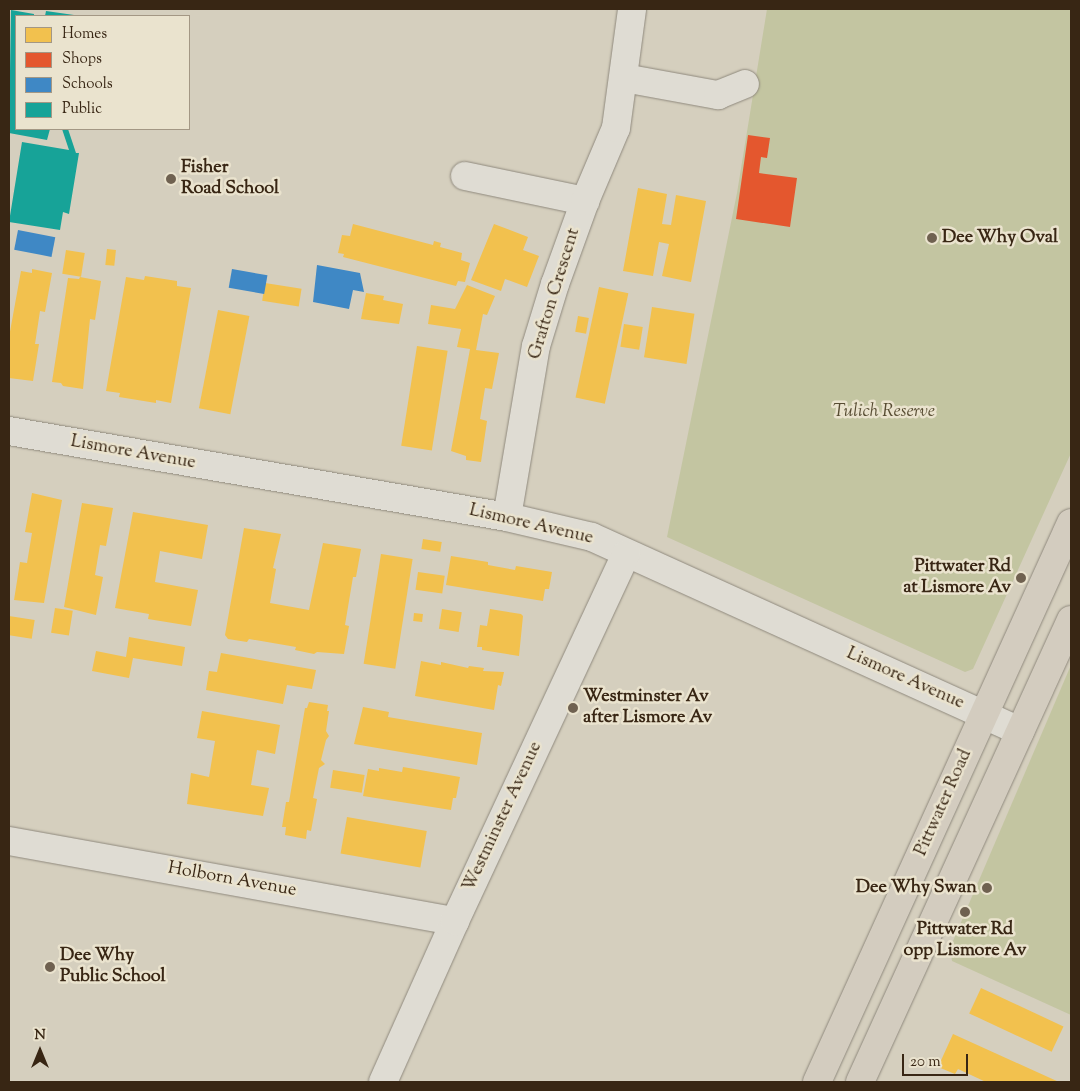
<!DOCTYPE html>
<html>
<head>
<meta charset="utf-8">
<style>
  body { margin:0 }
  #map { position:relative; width:1080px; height:1091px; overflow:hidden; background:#d5cfbe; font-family:"Sorts Mill Goudy",serif }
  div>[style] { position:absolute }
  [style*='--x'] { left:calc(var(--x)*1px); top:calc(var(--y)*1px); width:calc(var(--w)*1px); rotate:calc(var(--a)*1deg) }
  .green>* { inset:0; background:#c3c5a1 }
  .homes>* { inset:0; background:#f2c14e; transform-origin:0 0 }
  .shops>* { inset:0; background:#e4572e }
  .schools>* { inset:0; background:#3f88c5; transform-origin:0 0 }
  .public>* { inset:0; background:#17a398 }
  .roads { filter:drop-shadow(0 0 1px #8f897d) drop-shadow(0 0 1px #8f897d) }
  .minor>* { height:28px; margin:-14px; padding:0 14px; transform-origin:14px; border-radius:14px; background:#dfdcd3 }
  .highway>* { height:28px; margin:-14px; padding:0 14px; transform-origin:14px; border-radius:14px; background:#d3ccbf }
  .dots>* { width:14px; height:14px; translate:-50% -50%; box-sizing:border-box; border:2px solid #eae3ce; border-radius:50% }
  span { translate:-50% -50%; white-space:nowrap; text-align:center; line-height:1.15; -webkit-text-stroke:5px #eae3ce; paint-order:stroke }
  .poi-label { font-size:18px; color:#382614; font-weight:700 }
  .left { translate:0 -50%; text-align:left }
  .right { translate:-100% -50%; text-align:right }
  .street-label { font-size:18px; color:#382614 }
  .park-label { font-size:18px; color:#574c32; font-style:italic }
  .frame { position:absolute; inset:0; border:10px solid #382614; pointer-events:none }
  .legend { position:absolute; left:15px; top:15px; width:175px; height:115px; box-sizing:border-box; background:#eae3ce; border:1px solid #a39784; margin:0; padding:6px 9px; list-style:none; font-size:15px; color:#382614 }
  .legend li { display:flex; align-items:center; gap:10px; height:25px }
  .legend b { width:25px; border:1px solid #a39784 }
  .north { position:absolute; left:15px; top:1026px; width:50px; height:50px; -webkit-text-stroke:4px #eae3ce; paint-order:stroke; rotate:0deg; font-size:14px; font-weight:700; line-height:20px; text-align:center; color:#382614 }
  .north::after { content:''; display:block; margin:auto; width:18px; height:22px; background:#382614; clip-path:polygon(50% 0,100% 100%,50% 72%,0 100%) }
  .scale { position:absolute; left:902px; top:1054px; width:66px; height:22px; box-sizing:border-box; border:2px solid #382614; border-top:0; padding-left:6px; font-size:15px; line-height:18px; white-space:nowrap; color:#382614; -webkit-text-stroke:4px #eae3ce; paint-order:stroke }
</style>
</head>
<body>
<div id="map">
  <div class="green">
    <div style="clip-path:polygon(767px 9px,1071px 9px,1071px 453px,973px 669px,965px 672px,667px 537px,737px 193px)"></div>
    <div style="clip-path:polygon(1071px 665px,1071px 1015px,952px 961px,950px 948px)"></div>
  </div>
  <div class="homes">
    <div style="clip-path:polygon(638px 188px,667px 194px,662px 224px,671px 225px,676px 195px,706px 201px,691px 282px,662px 276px,669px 244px,659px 242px,653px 276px,623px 271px)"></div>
    <div style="clip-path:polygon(353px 224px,433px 245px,434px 241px,441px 243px,440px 247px,462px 253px,461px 260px,470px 263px,465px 282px,458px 281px,456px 286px,343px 257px,344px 254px,338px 253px,342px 235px,350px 236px)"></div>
    <div style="clip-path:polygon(494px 224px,528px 237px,523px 250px,539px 256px,527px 287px,505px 279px,501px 291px,471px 280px)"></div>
    <div style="left:107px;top:249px;width:9px;height:16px;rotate:6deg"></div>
    <div style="left:66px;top:250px;width:19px;height:24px;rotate:9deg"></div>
    <div style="clip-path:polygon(32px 269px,52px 273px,45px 312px,40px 311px,35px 344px,39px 344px,33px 381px,9px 378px,9px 337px,21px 271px,32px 273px)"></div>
    <div style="clip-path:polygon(145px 276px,177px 281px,177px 286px,191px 288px,171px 403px,156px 400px,156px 403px,119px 397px,120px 393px,106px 391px,126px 277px,144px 280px)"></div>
    <div style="clip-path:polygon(80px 277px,101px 281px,95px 320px,90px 319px,83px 389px,63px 386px,61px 383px,52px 382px,68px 278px,79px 279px)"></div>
    <div style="left:265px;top:283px;width:37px;height:18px;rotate:9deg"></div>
    <div style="clip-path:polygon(467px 285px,495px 296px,487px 315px,483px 314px,476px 350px,499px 353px,492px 389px,485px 388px,480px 419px,487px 421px,481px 462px,466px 460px,466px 456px,451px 451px,470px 349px,457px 347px,461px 329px,428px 324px,431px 305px,455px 309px)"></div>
    <div style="left:599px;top:287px;width:30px;height:113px;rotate:12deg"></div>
    <div style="clip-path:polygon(366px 293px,384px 296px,383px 300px,403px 304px,399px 324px,361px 319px)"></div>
    <div style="left:652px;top:307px;width:43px;height:51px;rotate:9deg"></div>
    <div style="left:218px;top:310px;width:32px;height:100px;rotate:11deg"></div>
    <div style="left:578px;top:316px;width:11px;height:16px;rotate:10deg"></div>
    <div style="left:624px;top:324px;width:19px;height:23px;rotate:9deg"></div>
    <div style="left:417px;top:346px;width:31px;height:101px;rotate:9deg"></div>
    <div style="clip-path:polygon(32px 493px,62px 500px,44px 603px,14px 600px,20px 562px,27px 563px,32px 533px,25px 532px)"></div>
    <div style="clip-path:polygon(82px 503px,113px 508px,106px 546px,100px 545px,95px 575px,103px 577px,96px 615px,64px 607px)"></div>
    <div style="clip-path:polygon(133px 512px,208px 525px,202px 559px,160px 551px,155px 582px,198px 590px,191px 626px,148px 619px,149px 614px,115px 608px)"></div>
    <div style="clip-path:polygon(244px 528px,281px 534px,273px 568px,276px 569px,270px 603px,309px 610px,323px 543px,361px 549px,356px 577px,353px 577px,345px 625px,349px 626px,344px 654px,317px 652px,314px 654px,295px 650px,296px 647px,249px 639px,247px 642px,228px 639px,225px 635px)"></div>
    <div style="left:423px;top:539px;width:19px;height:10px;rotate:9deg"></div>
    <div style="left:381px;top:554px;width:32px;height:111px;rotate:9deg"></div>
    <div style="clip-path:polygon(451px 556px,488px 562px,488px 565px,515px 570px,516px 566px,552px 572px,549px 589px,545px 589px,543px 601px,446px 585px)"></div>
    <div style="left:418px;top:572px;width:27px;height:18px;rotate:8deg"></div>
    <div style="left:55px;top:608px;width:18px;height:25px;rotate:9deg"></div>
    <div style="left:442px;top:609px;width:20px;height:20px;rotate:9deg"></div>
    <div style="clip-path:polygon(490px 609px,521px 614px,523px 616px,519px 656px,482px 650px,482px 647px,477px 647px,480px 625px,487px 626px)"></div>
    <div style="left:414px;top:613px;width:9px;height:8px;rotate:6deg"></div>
    <div style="left:9px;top:616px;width:26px;height:19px;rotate:9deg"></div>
    <div style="clip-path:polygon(129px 637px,185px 647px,182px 666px,133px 658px,129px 678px,92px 671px,96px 651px,126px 657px)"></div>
    <div style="clip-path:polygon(221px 653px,316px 670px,312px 689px,287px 685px,283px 704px,206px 690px,209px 671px,217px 672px)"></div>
    <div style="clip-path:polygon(421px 661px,441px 665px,441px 662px,468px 668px,469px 666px,484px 668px,483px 671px,504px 672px,501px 686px,498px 685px,494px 710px,415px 696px)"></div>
    <div style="clip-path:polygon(309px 702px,328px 705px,327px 711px,329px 711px,326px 731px,329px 736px,326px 740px,321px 760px,325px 764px,319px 768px,313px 798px,317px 799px,311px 831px,307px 830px,306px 839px,285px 835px,286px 827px,282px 827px,286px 802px,289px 802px,305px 708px,307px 708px)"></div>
    <div style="clip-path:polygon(363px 707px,389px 712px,388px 717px,482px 733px,477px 765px,354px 744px)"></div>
    <div style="clip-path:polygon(202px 711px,280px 725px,275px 754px,257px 750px,251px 785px,269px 788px,263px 816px,187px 804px,191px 773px,209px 777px,215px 741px,197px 738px)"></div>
    <div style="clip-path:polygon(403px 767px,460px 777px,456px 798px,453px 798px,451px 810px,363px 796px,368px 769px,379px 771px,379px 768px,402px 772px)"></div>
    <div style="left:333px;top:770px;width:32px;height:18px;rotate:9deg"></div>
    <div style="left:347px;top:817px;width:81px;height:37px;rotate:10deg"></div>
    <div style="left:981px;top:988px;width:91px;height:28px;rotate:25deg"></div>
    <div style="clip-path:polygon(953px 1034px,1059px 1082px,986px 1082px,958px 1069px,955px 1074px,938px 1067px)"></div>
  </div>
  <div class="shops">
    <div style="clip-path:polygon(748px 135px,770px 138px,767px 158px,761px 157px,759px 173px,797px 178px,790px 227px,736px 219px)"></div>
  </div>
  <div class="schools">
    <div style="left:18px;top:230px;width:38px;height:20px;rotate:11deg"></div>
    <div style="clip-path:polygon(317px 265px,360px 273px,364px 292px,353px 290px,349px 309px,313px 302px)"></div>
    <div style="left:232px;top:269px;width:36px;height:19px;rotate:10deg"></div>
  </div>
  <div class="public">
    <div style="clip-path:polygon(11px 10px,34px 14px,34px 16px,16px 16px,16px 129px,50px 129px,47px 140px,9px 133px)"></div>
    <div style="clip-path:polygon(46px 11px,74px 15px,73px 16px,45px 16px)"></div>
    <div style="clip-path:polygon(62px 129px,68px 129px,76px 153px,79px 153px,69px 214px,63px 212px,60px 230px,9px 222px,22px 142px,69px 150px)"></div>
  </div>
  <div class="roads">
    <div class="minor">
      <div style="--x:624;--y:78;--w:96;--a:10.3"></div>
      <div style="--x:718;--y:95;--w:29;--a:-22"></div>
      <div style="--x:465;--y:176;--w:123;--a:11.8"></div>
      <div style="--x:9;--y:431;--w:505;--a:9.8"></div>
      <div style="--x:507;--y:517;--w:87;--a:13.2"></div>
      <div style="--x:592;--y:537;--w:470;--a:24.4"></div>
      <div style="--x:507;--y:517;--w:173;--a:-80.4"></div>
      <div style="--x:536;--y:346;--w:65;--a:-73"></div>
      <div style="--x:555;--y:284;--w:88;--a:-70.1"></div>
      <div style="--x:585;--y:201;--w:79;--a:-67"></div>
      <div style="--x:616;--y:128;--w:120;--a:-82.3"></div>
      <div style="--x:9;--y:841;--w:453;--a:10.2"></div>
      <div style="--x:383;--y:1082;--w:176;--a:-65.9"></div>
      <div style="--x:455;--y:921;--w:405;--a:-65"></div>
    </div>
    <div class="highway">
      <div style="--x:817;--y:1082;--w:614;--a:-65.56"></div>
      <div style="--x:860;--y:1082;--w:508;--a:-65.45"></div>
    </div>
  </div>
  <div class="dots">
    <div style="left:171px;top:179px;background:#6f6150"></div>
    <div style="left:932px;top:238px;background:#6f6150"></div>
    <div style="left:1021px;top:578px;background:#6f6150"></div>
    <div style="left:573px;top:708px;background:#6f6150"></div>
    <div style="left:987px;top:888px;background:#6f6150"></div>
    <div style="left:965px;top:912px;background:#6f6150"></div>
    <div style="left:50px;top:967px;background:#6f6150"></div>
  </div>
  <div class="poi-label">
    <span class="left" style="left:181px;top:179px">Fisher<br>Road School</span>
    <span class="left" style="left:942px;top:238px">Dee Why Oval</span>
    <span class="right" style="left:1011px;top:578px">Pittwater Rd<br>at Lismore Av</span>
    <span class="left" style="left:583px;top:708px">Westminster Av<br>after Lismore Av</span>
    <span class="right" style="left:977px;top:888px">Dee Why Swan</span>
    <span style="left:965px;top:941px">Pittwater Rd<br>opp Lismore Av</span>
    <span class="left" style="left:60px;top:967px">Dee Why<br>Public School</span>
  </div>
  <div class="street-label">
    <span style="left:555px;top:294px;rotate:-73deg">Grafton Crescent</span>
    <span style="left:133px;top:453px;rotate:10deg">Lismore Avenue</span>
    <span style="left:531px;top:525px;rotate:13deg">Lismore Avenue</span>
    <span style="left:905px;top:679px;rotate:24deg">Lismore Avenue</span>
    <span style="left:944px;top:803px;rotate:-66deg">Pittwater Road</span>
    <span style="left:503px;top:817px;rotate:-65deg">Westminster Avenue</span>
    <span style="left:232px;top:880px;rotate:10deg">Holborn Avenue</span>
  </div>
  <div class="park-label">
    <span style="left:884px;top:412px">Tulich Reserve</span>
  </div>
  <div class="frame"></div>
  <ul class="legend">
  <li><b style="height:14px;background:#f2c14e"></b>Homes</li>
  <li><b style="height:14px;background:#e4572e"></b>Shops</li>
  <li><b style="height:14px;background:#3f88c5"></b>Schools</li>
  <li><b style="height:14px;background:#17a398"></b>Public</li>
  </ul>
  <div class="north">N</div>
  <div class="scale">20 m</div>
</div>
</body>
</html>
